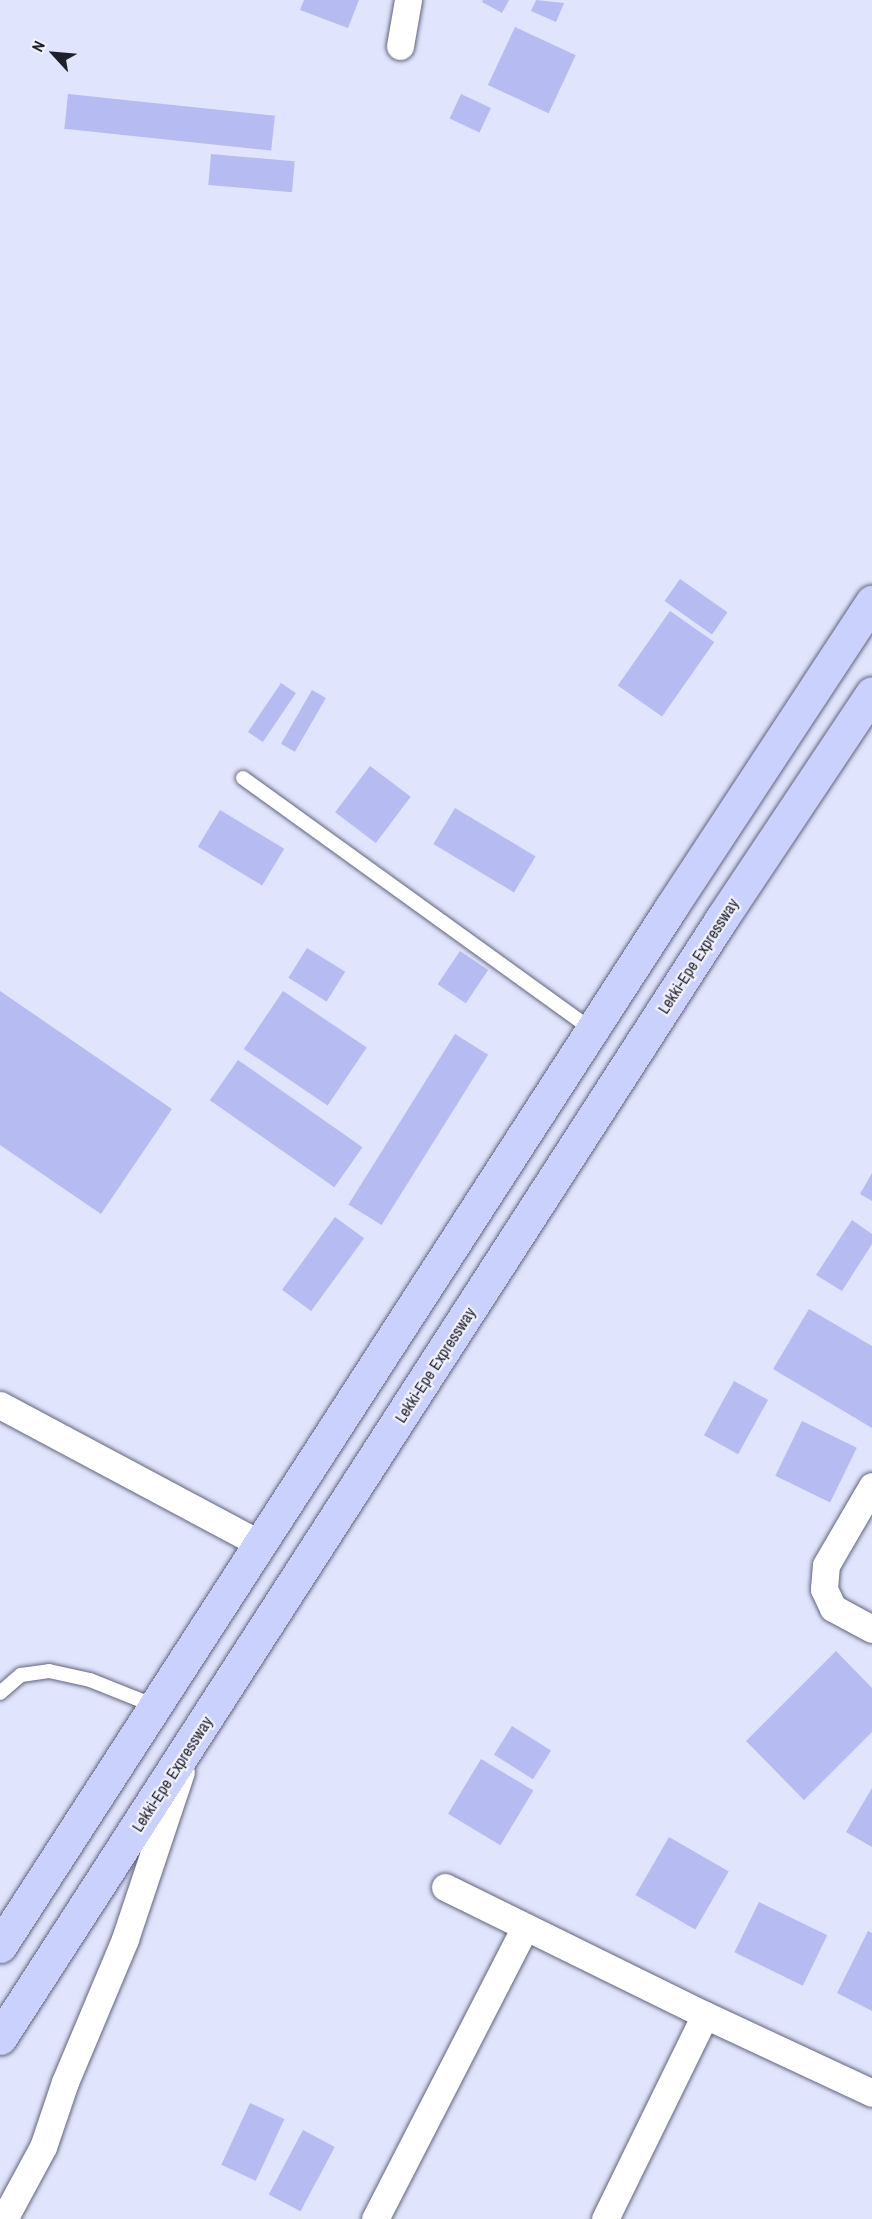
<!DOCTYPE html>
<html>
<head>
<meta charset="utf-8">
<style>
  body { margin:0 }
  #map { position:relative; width:872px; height:2219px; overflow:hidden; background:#e0e4fc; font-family:"Archivo Narrow",sans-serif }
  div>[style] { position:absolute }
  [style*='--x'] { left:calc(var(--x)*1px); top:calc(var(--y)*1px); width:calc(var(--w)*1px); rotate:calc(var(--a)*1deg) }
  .building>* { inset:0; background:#b6bbf1; transform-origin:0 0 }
  .roads { filter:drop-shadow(0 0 2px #61647e) drop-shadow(0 0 2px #61647e) }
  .lane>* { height:14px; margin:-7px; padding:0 7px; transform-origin:7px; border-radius:7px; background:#fff }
  .street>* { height:27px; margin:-13.5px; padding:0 13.5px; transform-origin:13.5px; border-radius:13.5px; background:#fff }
  .highway>* { height:33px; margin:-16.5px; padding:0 16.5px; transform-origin:16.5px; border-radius:16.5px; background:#cbd1fd }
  span { translate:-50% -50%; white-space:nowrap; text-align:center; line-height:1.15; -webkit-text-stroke:4.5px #f0f2fe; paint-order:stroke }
  .street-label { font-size:16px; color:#1e202b }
  .north { position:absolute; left:24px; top:24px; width:60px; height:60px; -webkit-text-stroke:4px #f0f2fe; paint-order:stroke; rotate:296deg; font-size:16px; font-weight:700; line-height:24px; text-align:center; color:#1e202b }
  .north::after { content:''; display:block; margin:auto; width:21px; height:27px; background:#1e202b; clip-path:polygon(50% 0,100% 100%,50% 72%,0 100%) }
</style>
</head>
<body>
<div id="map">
  <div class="building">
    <div style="clip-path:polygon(304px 0,359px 0,348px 28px,300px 10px)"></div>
    <div style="clip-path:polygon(483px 0,509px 0,502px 13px,482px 2px)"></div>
    <div style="clip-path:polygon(536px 0,564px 3px,556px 22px,531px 11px)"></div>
    <div style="left:515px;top:27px;width:67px;height:64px;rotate:25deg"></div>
    <div style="left:68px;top:94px;width:208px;height:35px;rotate:6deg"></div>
    <div style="left:461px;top:94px;width:33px;height:27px;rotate:25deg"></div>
    <div style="left:211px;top:154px;width:84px;height:31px;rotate:5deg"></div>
    <div style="left:680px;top:579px;width:58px;height:27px;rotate:35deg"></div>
    <div style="left:670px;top:611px;width:54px;height:91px;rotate:35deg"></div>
    <div style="left:281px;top:683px;width:18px;height:59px;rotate:34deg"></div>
    <div style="left:312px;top:690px;width:16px;height:62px;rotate:30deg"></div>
    <div style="left:370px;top:766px;width:51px;height:58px;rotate:37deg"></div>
    <div style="left:455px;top:808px;width:94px;height:42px;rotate:31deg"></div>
    <div style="left:220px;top:810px;width:75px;height:43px;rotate:31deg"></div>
    <div style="left:307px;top:948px;width:45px;height:35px;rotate:32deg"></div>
    <div style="left:460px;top:951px;width:34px;height:40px;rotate:34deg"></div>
    <div style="clip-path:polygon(0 991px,172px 1109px,101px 1214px,0 1145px)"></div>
    <div style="left:283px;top:991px;width:101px;height:70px;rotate:34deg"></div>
    <div style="left:455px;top:1034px;width:39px;height:201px;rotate:32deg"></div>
    <div style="left:238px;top:1060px;width:152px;height:49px;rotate:35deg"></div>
    <div style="clip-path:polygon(872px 1173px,872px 1201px,860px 1194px)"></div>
    <div style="left:335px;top:1217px;width:36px;height:90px;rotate:36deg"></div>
    <div style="clip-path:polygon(852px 1220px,872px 1234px,872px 1244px,842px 1291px,816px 1275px)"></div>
    <div style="clip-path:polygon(809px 1309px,872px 1346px,872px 1428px,773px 1369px)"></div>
    <div style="left:734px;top:1381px;width:39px;height:62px;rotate:29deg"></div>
    <div style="left:802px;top:1421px;width:61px;height:61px;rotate:26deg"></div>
    <div style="clip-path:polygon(836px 1651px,872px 1688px,872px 1732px,804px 1800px,746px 1741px)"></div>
    <div style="left:512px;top:1726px;width:46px;height:34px;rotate:32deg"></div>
    <div style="left:481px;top:1759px;width:61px;height:64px;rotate:31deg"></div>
    <div style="clip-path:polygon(872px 1788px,872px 1847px,846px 1832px)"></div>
    <div style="left:669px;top:1837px;width:69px;height:67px;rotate:30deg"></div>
    <div style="left:759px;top:1902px;width:76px;height:56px;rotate:26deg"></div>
    <div style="clip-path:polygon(868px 1931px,872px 1933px,872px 2011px,837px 1993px)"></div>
    <div style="left:250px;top:2103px;width:38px;height:68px;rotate:25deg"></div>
    <div style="left:303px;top:2130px;width:36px;height:73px;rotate:28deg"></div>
  </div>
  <div class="roads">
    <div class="lane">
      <div style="--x:243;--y:778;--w:430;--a:35.8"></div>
      <div style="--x:0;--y:1693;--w:28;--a:-41"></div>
      <div style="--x:21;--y:1675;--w:28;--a:-8"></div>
      <div style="--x:49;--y:1671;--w:42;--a:12.4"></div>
      <div style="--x:90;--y:1680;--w:70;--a:21.8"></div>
    </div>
    <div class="street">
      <div style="--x:400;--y:46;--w:47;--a:-80.1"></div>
      <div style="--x:0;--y:1405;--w:295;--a:28.1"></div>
      <div style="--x:872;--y:1486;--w:91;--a:120.2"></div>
      <div style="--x:826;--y:1565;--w:24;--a:95"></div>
      <div style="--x:824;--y:1589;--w:21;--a:65"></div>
      <div style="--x:833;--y:1608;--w:44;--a:28.3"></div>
      <div style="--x:445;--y:1887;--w:290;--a:26.2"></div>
      <div style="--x:705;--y:2015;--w:184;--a:25"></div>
      <div style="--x:4;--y:2219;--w:82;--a:-61.6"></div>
      <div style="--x:43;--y:2147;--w:69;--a:-71.3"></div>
      <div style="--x:65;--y:2082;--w:155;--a:-67.2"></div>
      <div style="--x:125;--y:1939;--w:176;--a:-71.5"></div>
      <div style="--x:375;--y:2219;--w:328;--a:-62.8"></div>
      <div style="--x:605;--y:2219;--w:227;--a:-63.9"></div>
    </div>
    <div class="highway">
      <div style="--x:0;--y:1946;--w:1238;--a:-57.13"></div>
      <div style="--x:672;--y:906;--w:364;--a:-56.7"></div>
      <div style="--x:0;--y:2038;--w:1333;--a:-57.19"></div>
      <div style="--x:722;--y:918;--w:270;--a:-56.3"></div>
    </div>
  </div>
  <div class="street-label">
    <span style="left:698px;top:956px;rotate:-57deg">Lekki-Epe Expressway</span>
    <span style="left:435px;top:1365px;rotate:-57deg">Lekki-Epe Expressway</span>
    <span style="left:172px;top:1774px;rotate:-57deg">Lekki-Epe Expressway</span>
  </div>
  <div class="north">N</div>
</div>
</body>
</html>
